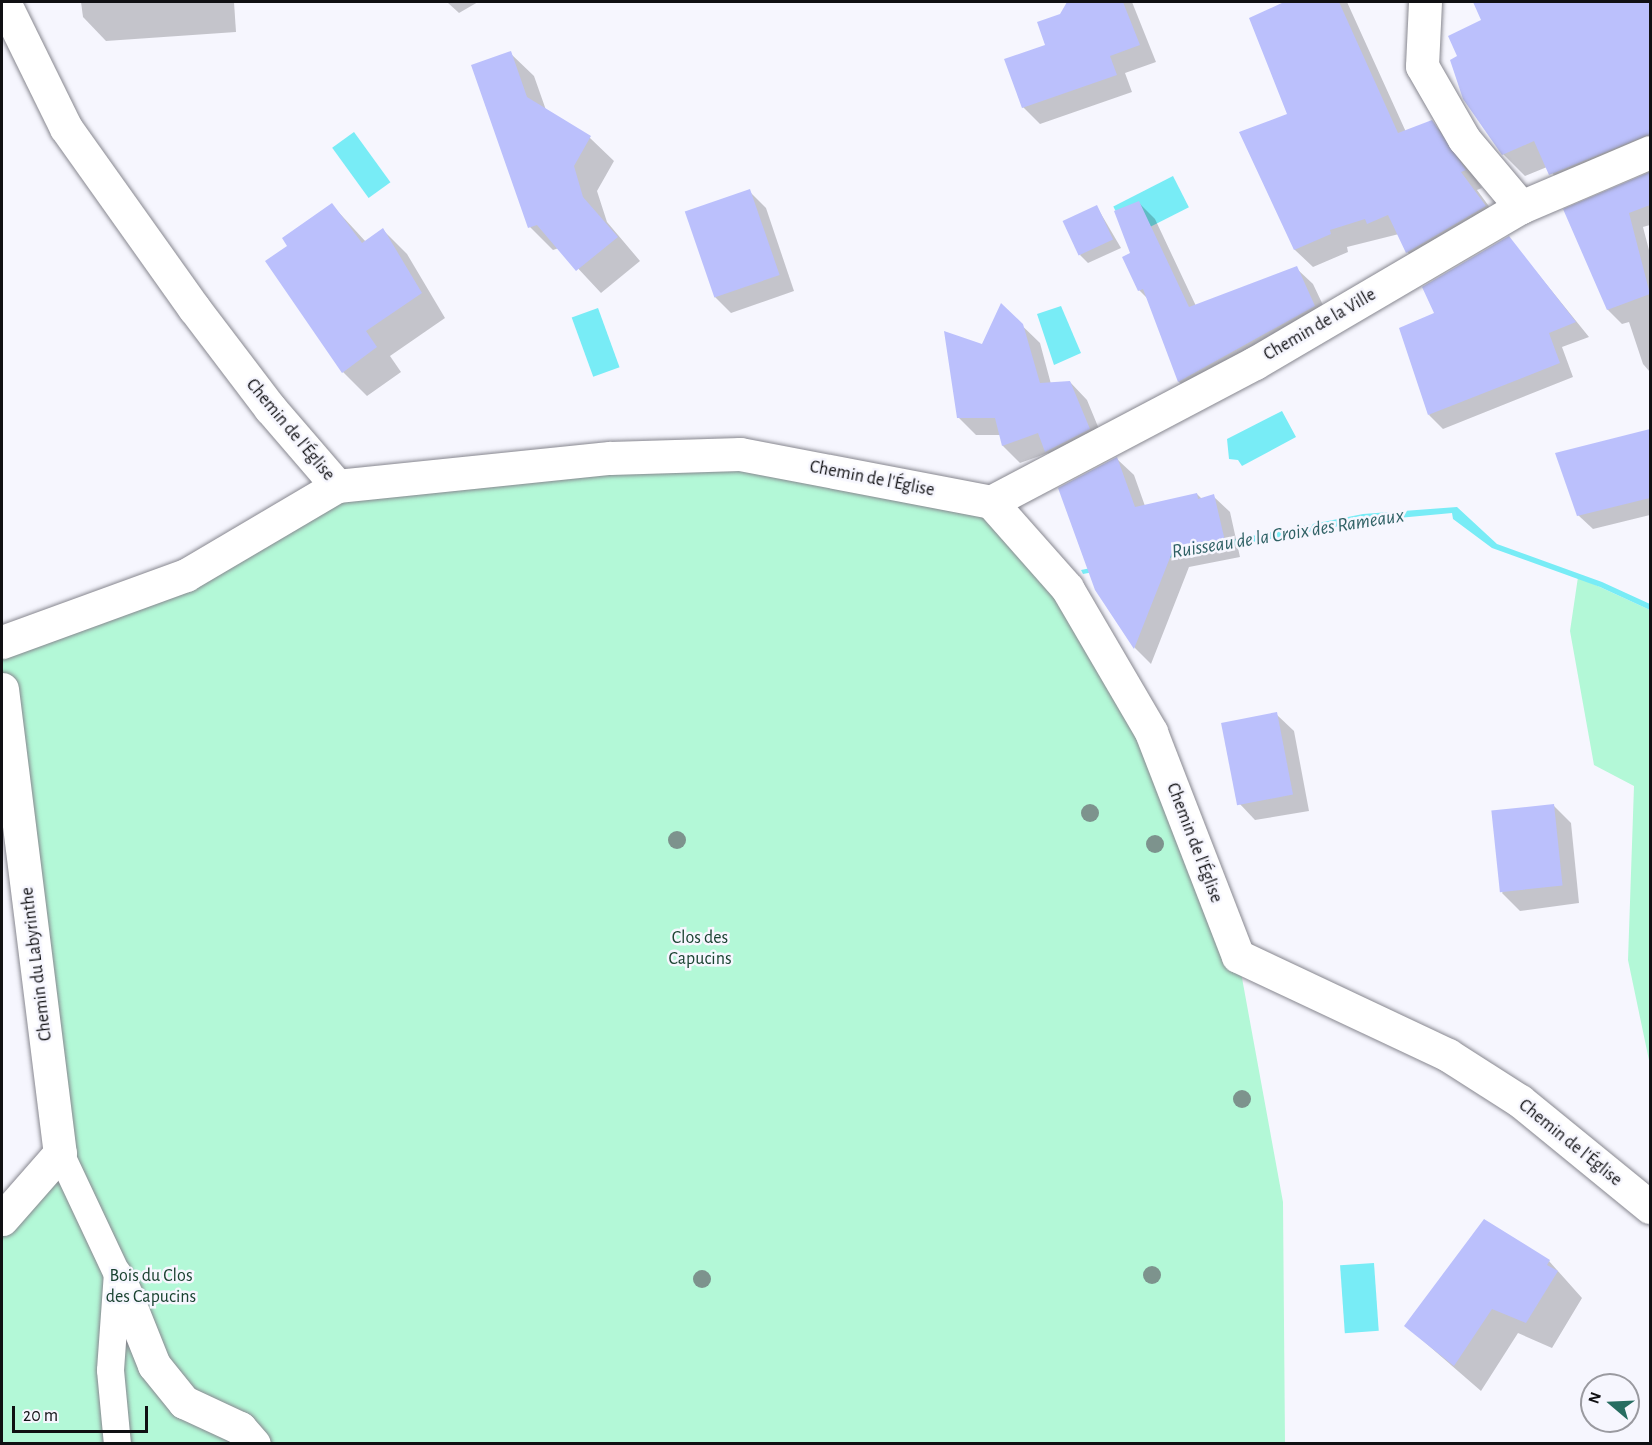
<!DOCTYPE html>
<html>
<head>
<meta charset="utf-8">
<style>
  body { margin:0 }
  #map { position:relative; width:1652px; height:1445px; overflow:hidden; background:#f6f6fe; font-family:"Alegreya Sans",sans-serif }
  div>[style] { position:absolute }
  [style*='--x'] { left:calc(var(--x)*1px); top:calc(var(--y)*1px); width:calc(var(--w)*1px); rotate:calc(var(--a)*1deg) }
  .green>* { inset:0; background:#b3f8d7 }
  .water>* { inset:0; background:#78ecf6; transform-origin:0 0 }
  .shadow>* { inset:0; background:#0003 }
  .building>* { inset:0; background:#bbc0fc; transform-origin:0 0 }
  .roads { filter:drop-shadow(0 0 2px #87878f) drop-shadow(0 0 2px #87878f) }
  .lane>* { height:27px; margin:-13.5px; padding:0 13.5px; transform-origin:13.5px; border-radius:13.5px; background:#fff }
  .street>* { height:33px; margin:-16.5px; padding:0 16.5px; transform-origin:16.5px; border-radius:16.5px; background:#fff }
  .secondary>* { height:33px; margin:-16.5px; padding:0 16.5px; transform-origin:16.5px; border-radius:16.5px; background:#fff }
  .trees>* { width:18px; height:18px; margin:-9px; border-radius:50%; background:#7d938d }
  span { translate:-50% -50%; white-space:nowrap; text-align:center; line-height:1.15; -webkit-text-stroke:5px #f6f6fe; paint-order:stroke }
  .street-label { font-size:18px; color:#101013 }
  .park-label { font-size:18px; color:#1a4231 }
  .water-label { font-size:20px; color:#2f6165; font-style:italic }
  .frame { position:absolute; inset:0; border:3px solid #101013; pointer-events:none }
  .north { position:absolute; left:1580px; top:1373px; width:60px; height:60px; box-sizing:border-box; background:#f6f6fe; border:2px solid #9a9aa0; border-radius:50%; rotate:289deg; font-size:16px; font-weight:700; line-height:24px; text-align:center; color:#101013 }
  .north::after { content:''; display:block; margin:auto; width:21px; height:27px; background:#276d61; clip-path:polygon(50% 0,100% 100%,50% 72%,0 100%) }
  .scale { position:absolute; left:12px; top:1406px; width:136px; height:27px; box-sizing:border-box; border:3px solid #101013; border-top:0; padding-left:8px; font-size:18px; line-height:21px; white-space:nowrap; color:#101013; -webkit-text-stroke:4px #f6f6fe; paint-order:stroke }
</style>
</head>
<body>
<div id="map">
  <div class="green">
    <div style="clip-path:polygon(740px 454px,991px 502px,1067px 588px,1238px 956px,1283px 1202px,1285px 1443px,2px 1443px,2px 1219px,60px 1153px,2px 689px,2px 642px,186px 575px,337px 486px)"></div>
    <div style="clip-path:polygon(1578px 577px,1650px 610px,1650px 1065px,1628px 960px,1634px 786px,1594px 765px,1570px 631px)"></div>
  </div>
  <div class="water">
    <div style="left:354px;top:132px;width:62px;height:27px;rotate:54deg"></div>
    <div style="left:1173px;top:176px;width:35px;height:67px;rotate:63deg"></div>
    <div style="clip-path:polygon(1061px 306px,1081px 353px,1054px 365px,1037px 314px)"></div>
    <div style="left:598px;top:308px;width:63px;height:28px;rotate:70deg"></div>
    <div style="clip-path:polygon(1282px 411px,1296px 437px,1242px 466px,1238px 460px,1229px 459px,1227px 439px)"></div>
    <div style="clip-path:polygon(1457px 507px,1497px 544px,1602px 582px,1650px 604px,1650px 610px,1600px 587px,1492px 548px,1453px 519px,1452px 513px,1366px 521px,1083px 574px,1081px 570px,1363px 514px)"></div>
    <div style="left:1374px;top:1263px;width:68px;height:34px;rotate:86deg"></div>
  </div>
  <div class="shadow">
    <div style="clip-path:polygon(81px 2px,234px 2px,236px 32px,106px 41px,83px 17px)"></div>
    <div style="clip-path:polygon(447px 2px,478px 2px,459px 13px)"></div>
    <div style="clip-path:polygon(1132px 2px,1156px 62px,1125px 73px,1132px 92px,1040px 124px,1023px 107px,1068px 3px)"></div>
    <div style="clip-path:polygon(1288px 2px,1347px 2px,1406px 132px,1431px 122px,1449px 139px,1482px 188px,1477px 190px,1502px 224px,1425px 269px,1407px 252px,1399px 234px,1347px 247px,1348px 252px,1313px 267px,1295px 250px,1241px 132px,1289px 115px,1251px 19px)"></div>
    <div style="clip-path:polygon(1475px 2px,1650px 2px,1650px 163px,1572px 196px,1547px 167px,1525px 176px,1503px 154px,1459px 57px,1483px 21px)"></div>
    <div style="clip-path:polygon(510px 53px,534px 76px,546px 110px,590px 138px,614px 161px,597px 191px,607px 222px,640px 261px,601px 293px,559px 248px,553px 250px,530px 227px)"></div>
    <div style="clip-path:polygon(1650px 174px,1650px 225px,1643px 227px,1650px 254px,1650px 372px,1643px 364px,1629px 322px,1622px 324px,1608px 310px,1565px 210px)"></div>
    <div style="clip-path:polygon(749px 191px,766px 208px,794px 291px,731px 313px,715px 297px)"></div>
    <div style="clip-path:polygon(1139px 203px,1155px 219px,1196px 306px,1296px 268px,1313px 284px,1331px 322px,1195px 398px,1179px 382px,1149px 300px,1139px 290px)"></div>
    <div style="clip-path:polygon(332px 205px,366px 242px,383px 230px,407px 254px,445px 318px,390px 356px,401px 372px,367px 396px,343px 372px,289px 246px)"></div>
    <div style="clip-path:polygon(1097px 207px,1121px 248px,1088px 263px,1080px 255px)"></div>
    <div style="clip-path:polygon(1509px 238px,1589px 337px,1562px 347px,1573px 377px,1443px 429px,1429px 415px)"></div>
    <div style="clip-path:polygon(1002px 306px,1040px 343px,1051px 384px,1070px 382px,1087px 400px,1106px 446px,1064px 469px,1048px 453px,1020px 463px,1003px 446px,1000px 435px,976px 435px,958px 417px,982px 345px)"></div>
    <div style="clip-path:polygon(1650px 431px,1650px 515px,1593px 529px,1578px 515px,1557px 454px)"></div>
    <div style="clip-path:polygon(1117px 459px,1134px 475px,1145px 506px,1197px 494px,1202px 499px,1213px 496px,1230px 512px,1240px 557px,1189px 567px,1151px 664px,1135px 648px,1096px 590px)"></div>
    <div style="clip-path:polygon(1276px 714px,1294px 731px,1309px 811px,1255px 820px,1238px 802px)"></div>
    <div style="clip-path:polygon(1554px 806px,1571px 823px,1579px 903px,1520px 911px,1502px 893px)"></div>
    <div style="clip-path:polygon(1549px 1261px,1582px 1298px,1552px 1348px,1518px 1333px,1481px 1391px,1406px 1326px)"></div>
  </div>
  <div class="building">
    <div style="clip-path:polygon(1067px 2px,1123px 2px,1140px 45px,1110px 56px,1117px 75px,1022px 108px,1004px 59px,1045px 45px,1037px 22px,1060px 14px)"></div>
    <div style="clip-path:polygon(1284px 2px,1339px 2px,1398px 133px,1432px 120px,1466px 170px,1461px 172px,1486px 206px,1406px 253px,1388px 215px,1367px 224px,1365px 219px,1330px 230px,1331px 234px,1294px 250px,1239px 132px,1287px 114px,1249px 18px)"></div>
    <div style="clip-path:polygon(1473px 2px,1650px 2px,1650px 134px,1549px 175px,1534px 141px,1502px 155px,1463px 99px,1450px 60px,1457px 56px,1448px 36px,1481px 20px)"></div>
    <div style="clip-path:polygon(511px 51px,527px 97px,591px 136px,574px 166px,583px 197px,618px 237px,576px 271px,537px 225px,528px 228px,471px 65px)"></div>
    <div style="clip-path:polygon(1650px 172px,1650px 205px,1629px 213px,1650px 294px,1607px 310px,1563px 209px)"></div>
    <div style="left:750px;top:189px;width:91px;height:69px;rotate:71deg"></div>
    <div style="clip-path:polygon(1139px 201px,1189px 307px,1297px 266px,1315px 306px,1178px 382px,1143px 289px,1138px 291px,1122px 257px,1130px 253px,1114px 211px)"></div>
    <div style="clip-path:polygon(332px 203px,362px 243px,383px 228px,422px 293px,366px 331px,377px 347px,342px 373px,265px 261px,287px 246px,282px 238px)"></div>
    <div style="left:1097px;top:205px;width:38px;height:38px;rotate:65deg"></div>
    <div style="clip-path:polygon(1509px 236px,1576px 322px,1549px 333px,1560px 363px,1428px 415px,1399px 328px,1434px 313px,1422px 287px)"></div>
    <div style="clip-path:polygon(1001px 303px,1023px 324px,1040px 383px,1070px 381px,1090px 429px,1045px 452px,1038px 433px,1002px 446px,995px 418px,957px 418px,944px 331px,982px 344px)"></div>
    <div style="clip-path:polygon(1650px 429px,1650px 498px,1577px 516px,1555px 453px)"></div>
    <div style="clip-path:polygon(1117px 457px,1135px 507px,1197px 493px,1198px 499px,1214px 494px,1225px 541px,1173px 550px,1134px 649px,1095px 590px,1058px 488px)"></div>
    <div style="left:1277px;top:712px;width:84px;height:57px;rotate:79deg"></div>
    <div style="left:1554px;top:804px;width:82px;height:63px;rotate:84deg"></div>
    <div style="clip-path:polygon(1484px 1219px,1550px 1260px,1547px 1265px,1558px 1271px,1526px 1323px,1492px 1309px,1454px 1366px,1404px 1326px)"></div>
  </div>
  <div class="roads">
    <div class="lane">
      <div style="--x:60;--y:1153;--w:148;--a:64.8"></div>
      <div style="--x:117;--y:1272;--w:98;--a:94.1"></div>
      <div style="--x:110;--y:1370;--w:74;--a:84.6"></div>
    </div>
    <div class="street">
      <div style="--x:1425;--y:2;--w:64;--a:92.7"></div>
      <div style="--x:1422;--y:66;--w:84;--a:60.1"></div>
      <div style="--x:1464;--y:139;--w:89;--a:50"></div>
      <div style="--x:2;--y:642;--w:196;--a:-20"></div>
      <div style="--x:186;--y:575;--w:175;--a:-30.5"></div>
      <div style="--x:2;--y:689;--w:468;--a:82.9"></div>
      <div style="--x:60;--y:1153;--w:88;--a:131.3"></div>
      <div style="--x:124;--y:1290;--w:81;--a:68.2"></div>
      <div style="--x:154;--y:1365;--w:48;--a:51"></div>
      <div style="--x:184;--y:1402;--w:62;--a:24.9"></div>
      <div style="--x:240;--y:1428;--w:21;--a:49"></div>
    </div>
    <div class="secondary">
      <div style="--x:4;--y:2;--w:140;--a:63.8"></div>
      <div style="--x:66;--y:128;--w:221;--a:54.6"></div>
      <div style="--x:194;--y:308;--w:126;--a:52.8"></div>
      <div style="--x:270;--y:408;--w:103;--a:49.3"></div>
      <div style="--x:337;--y:486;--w:274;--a:-5.9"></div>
      <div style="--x:610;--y:458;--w:130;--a:-1.8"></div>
      <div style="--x:740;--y:454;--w:256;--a:10.8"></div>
      <div style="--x:991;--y:502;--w:115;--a:48.5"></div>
      <div style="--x:1067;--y:588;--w:167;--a:59.7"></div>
      <div style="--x:1151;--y:732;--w:240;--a:68.8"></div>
      <div style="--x:1238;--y:956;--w:232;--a:25.2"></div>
      <div style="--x:1448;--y:1055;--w:85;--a:32.6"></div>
      <div style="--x:1520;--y:1101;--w:168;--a:39.2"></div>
      <div style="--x:991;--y:502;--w:298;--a:-27.8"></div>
      <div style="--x:1255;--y:363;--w:308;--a:-30.4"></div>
      <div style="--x:1521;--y:207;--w:140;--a:-23.1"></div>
    </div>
  </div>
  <div class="trees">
    <div style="left:1090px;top:813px"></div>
    <div style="left:677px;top:840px"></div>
    <div style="left:1155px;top:844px"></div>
    <div style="left:1242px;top:1099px"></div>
    <div style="left:1152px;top:1275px"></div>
    <div style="left:702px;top:1279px"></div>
  </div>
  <div class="street-label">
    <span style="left:1320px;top:325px;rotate:-30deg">Chemin de la Ville</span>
    <span style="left:290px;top:430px;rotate:50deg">Chemin de l'Église</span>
    <span style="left:872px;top:479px;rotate:11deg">Chemin de l'Église</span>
    <span style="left:1194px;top:843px;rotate:69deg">Chemin de l'Église</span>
    <span style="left:37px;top:964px;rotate:-97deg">Chemin du Labyrinthe</span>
    <span style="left:1570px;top:1143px;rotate:39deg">Chemin de l'Église</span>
  </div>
  <div class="park-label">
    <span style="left:700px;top:949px">Clos des<br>Capucins</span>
    <span style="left:151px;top:1287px">Bois du Clos<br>des Capucins</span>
  </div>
  <div class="water-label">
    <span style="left:1288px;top:534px;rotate:-9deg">Ruisseau de la Croix des Rameaux</span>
  </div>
  <div class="frame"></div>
  <div class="north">N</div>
  <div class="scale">20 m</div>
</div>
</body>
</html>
